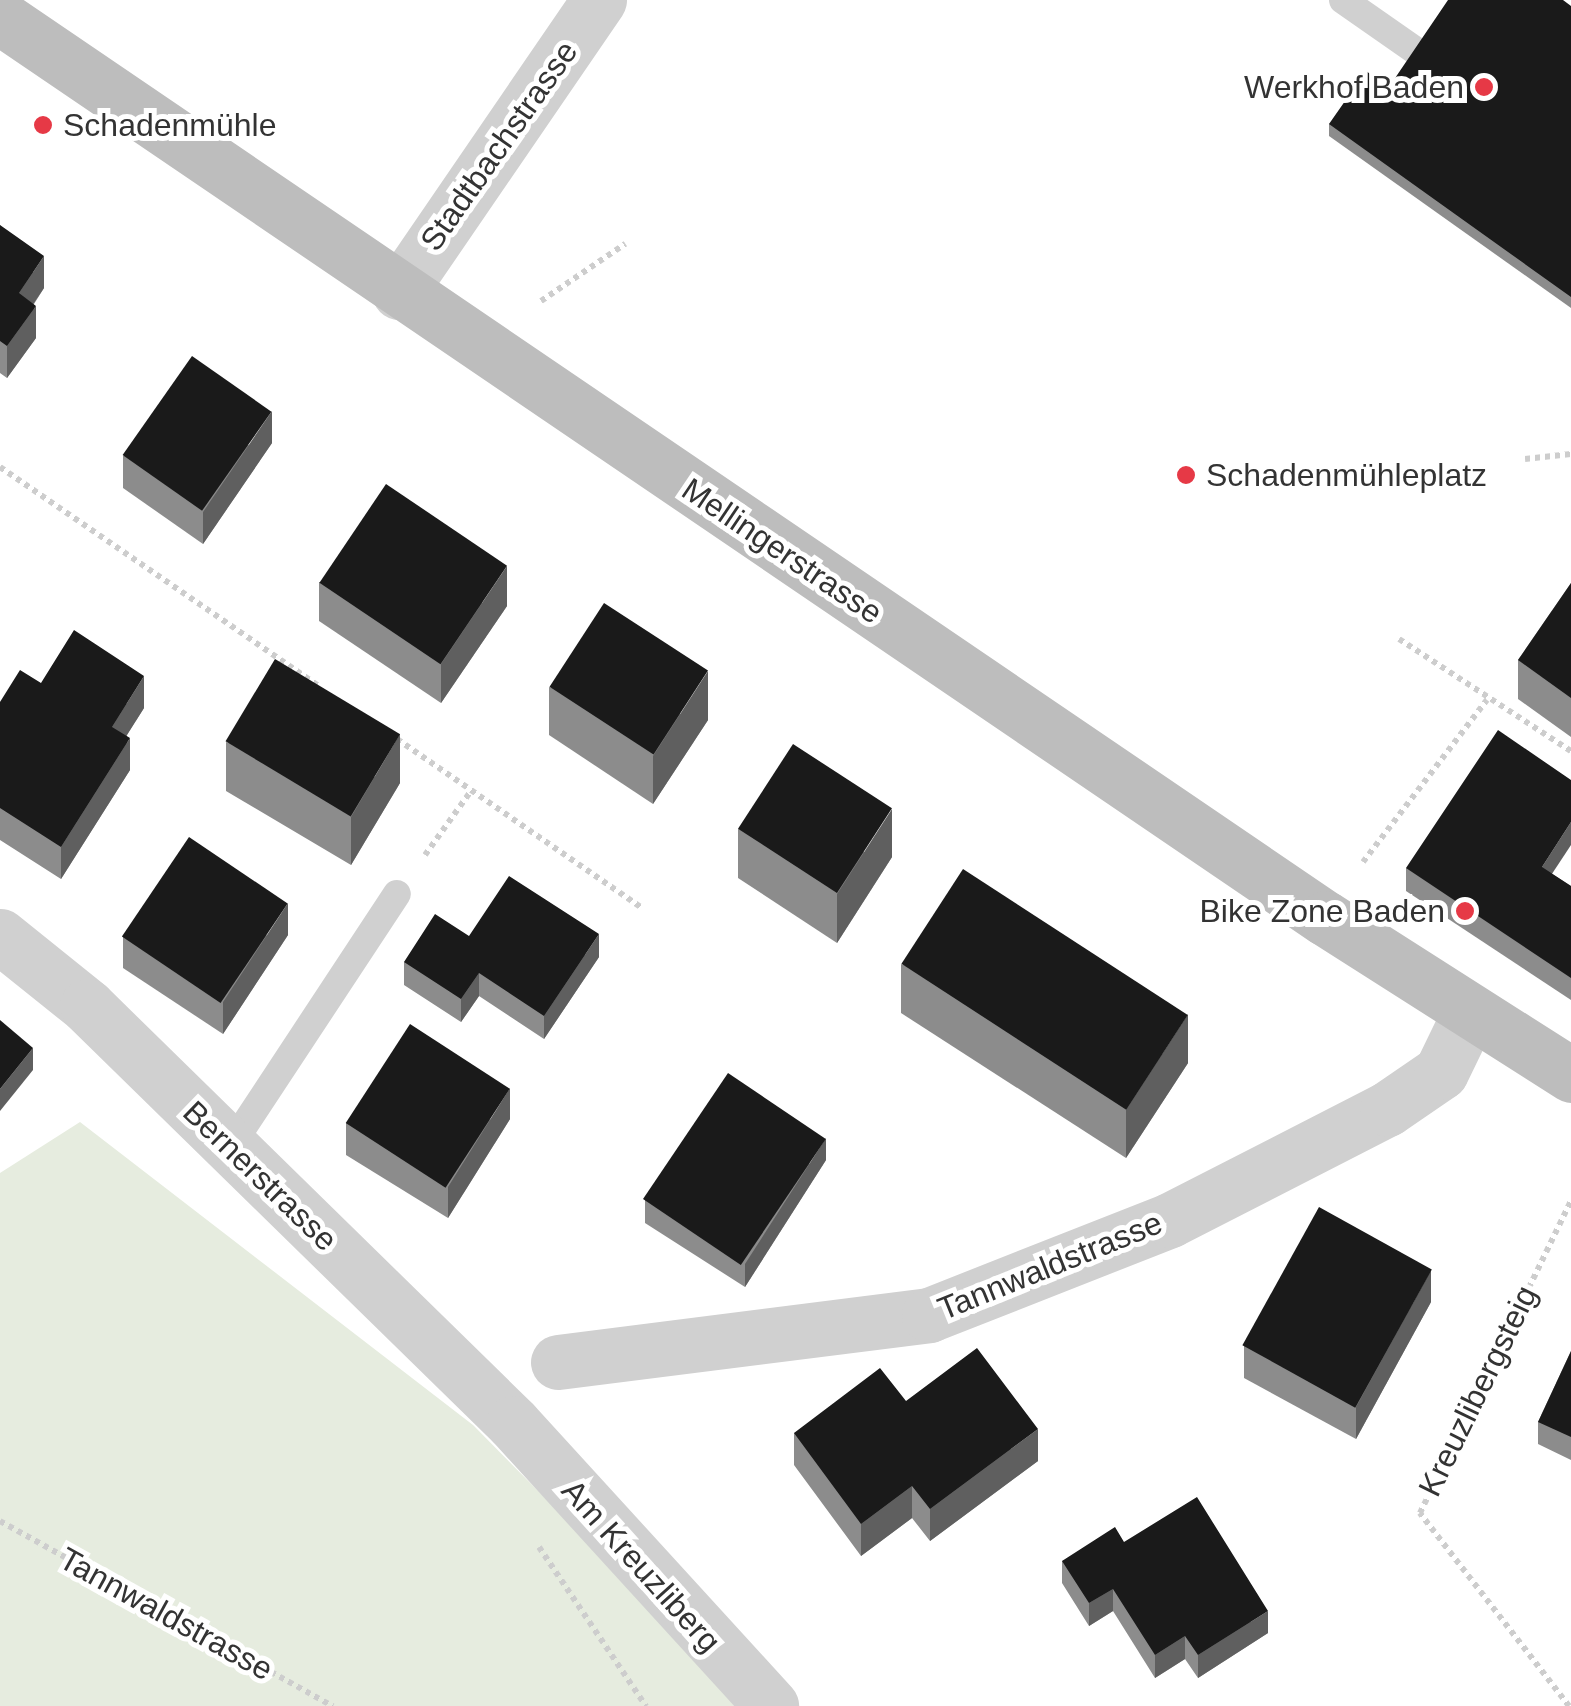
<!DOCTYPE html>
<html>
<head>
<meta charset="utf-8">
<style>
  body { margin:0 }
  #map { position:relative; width:1571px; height:1706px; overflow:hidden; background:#fff; font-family:Helvetica,sans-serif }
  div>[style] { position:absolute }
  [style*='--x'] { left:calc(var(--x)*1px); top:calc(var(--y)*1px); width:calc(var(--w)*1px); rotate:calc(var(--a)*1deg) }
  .green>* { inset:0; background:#e6ecdf }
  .path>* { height:6px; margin-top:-3px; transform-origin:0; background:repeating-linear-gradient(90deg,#cdcdcd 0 5px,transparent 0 10px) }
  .service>* { height:28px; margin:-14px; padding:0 14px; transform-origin:14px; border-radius:14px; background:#d0d0d0 }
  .minor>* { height:55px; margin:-27.5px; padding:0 27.5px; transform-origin:27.5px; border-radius:27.5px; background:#d0d0d0 }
  .secondary>* { height:55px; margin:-27.5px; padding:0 27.5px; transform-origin:27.5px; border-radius:27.5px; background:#bdbdbd }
  .wall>* { inset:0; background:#8c8c8c }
  .shaded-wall>* { inset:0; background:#5f5f5f }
  .building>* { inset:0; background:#1a1a1a; transform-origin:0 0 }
  .dots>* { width:28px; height:28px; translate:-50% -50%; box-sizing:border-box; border:5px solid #fff; border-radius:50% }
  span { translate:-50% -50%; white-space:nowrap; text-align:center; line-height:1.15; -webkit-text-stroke:10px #fff; paint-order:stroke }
  .poi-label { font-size:32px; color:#333 }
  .right { translate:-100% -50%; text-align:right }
  .left { translate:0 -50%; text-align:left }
  .street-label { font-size:32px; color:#333 }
</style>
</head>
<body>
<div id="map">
  <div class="green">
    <div style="clip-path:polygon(80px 1122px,473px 1425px,751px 1706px,0 1706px,0 1173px)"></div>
  </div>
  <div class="path">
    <div style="--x:541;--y:301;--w:102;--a:-34.2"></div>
    <div style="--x:1525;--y:459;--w:46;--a:-6.2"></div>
    <div style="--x:0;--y:467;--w:388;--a:34.5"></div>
    <div style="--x:1399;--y:639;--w:205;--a:33.1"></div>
    <div style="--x:397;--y:739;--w:299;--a:34.6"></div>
    <div style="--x:425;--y:855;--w:79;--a:-54.3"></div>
    <div style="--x:1363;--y:862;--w:204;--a:-52.6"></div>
    <div style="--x:0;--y:1521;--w:381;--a:29.1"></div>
    <div style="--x:539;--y:1547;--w:192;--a:56.1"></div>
    <div style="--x:1569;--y:1706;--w:244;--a:-127.7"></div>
    <div style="--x:1420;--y:1513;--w:348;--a:-64.2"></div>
  </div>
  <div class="service">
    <div style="--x:1343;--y:0;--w:121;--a:34.9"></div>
    <div style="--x:230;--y:1147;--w:303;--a:-56.6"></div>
  </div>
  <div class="minor">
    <div style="--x:399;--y:292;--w:354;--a:-55.6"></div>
    <div style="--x:0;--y:936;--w:112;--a:38.8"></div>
    <div style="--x:87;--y:1006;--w:596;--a:44.39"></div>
    <div style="--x:513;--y:1423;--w:383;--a:47.6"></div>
    <div style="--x:558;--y:1362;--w:374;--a:-7.2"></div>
    <div style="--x:929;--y:1315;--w:259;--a:-21.5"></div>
    <div style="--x:1170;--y:1220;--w:244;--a:-27.1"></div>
    <div style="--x:1387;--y:1109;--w:65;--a:-34.4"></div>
    <div style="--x:1441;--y:1072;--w:67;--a:-64.2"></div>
  </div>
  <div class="secondary">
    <div style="--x:0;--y:17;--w:1602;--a:34.22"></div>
    <div style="--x:1325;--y:918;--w:292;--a:32.5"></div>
  </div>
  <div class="wall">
    <div style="clip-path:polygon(1571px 6px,1571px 308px,1329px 136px,1329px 124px,1389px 87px)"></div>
    <div style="clip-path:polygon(0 225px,44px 288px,34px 304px,36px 338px,7px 378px,0 373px)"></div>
    <div style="clip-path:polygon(272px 443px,203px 544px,123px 488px,123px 456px)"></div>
    <div style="clip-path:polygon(319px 582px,507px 606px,441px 703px,319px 621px)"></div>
    <div style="clip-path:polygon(1571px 583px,1571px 737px,1518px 699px,1518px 660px)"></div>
    <div style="clip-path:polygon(41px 683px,144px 708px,126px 736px,130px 770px,61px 879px,0 840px,0 702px)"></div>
    <div style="clip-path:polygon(549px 687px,708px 720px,653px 804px,549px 735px)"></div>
    <div style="clip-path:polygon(226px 742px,400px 783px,351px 865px,226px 791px)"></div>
    <div style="clip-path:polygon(738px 829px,892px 857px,837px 943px,738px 878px)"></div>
    <div style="clip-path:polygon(1406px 868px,1552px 874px,1571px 886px,1571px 1000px,1406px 891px)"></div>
    <div style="clip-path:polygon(288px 935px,223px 1034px,123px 968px,123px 937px)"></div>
    <div style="clip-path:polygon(469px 936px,599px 957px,544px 1039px,479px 996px,461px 1022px,404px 985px,404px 962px)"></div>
    <div style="clip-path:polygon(901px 964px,1188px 1063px,1126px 1158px,901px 1013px)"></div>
    <div style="clip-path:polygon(510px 1119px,448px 1218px,346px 1155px,346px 1123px)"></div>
    <div style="clip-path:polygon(826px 1160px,745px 1287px,645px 1223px,645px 1200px)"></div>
    <div style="clip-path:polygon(1431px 1302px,1356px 1439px,1244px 1378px,1244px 1346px)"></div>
    <div style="clip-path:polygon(1571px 1351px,1571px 1460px,1538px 1444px,1538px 1422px)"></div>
    <div style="clip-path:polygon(906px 1401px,1038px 1461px,930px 1541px,912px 1518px,861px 1556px,794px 1465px,794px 1433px)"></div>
    <div style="clip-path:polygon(1124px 1542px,1268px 1633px,1198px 1678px,1185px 1659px,1155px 1678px,1113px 1611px,1089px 1626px,1062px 1583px,1062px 1561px)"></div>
  </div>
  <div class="shaded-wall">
    <div style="clip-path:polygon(44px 256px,44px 288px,19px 325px,19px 293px)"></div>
    <div style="clip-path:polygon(36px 306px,36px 338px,7px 378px,7px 346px)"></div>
    <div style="clip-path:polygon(272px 411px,272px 443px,203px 544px,203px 512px)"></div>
    <div style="clip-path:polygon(507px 566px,507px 606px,441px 703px,441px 664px)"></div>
    <div style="clip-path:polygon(708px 671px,708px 720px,653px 804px,653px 756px)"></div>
    <div style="clip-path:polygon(144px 676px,144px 708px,112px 759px,112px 727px)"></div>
    <div style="clip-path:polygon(400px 734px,400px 783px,351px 865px,351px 817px)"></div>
    <div style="clip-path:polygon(130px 738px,130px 770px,61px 879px,61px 847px)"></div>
    <div style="clip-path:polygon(892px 809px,892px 857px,837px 943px,837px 894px)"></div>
    <div style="clip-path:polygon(1571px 822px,1571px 845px,1542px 889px,1542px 867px)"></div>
    <div style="clip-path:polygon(288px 903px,288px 935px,223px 1034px,223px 1002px)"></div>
    <div style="clip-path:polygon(599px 934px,599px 957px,544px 1039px,544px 1016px)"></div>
    <div style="clip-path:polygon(479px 973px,479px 996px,461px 1022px,461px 999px)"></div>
    <div style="clip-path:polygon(1188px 1014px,1188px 1063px,1126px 1158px,1126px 1110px)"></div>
    <div style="clip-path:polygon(33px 1048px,33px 1070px,0 1111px,0 1089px)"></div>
    <div style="clip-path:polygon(510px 1088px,510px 1119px,448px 1218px,448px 1187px)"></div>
    <div style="clip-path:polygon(826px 1138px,826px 1160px,745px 1287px,745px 1264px)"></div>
    <div style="clip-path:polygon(1431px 1270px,1431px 1302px,1356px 1439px,1356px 1407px)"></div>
    <div style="clip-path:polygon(1038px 1429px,1038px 1461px,930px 1541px,930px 1509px)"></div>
    <div style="clip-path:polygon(912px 1486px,912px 1518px,861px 1556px,861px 1524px)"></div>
    <div style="clip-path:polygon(1113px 1589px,1113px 1611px,1089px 1626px,1089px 1603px)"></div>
    <div style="clip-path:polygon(1268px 1611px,1268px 1633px,1198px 1678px,1198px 1655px)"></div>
    <div style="clip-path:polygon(1185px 1636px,1185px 1659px,1155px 1678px,1155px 1655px)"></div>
  </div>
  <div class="building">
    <div style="clip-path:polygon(1448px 0,1563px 0,1571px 6px,1571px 297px,1329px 124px,1366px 71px,1389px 87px)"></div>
    <div style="clip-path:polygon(0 225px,44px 256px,19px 293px,36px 306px,7px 346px,0 341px)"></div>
    <div style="left:192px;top:356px;width:97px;height:121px;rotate:35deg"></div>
    <div style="left:386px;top:484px;width:146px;height:119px;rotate:34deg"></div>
    <div style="clip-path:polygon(1571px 583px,1571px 698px,1518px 660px)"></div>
    <div style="left:604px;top:603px;width:124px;height:100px;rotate:33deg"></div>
    <div style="clip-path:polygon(74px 630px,144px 676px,112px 727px,130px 738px,61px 847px,0 808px,0 702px,20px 670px,41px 683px)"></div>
    <div style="left:275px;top:659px;width:146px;height:96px;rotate:31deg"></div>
    <div style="clip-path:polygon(1498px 730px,1571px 780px,1571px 822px,1542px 867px,1571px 886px,1571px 978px,1406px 868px)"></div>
    <div style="left:793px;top:744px;width:118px;height:101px;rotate:33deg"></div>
    <div style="left:189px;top:837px;width:119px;height:120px;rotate:34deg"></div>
    <div style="left:963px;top:869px;width:268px;height:113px;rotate:33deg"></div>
    <div style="clip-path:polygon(509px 876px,599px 934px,544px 1016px,479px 973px,461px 999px,404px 962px,435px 914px,469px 936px)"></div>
    <div style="clip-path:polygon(0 1020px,33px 1048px,0 1089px)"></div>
    <div style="left:410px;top:1024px;width:119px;height:118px;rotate:33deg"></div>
    <div style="left:728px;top:1073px;width:118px;height:152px;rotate:34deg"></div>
    <div style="left:1319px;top:1207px;width:129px;height:158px;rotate:29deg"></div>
    <div style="clip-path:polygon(977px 1348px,1038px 1429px,930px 1509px,912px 1486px,861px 1524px,794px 1433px,880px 1368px,906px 1401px)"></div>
    <div style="clip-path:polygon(1571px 1351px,1571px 1437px,1538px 1422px)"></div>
    <div style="clip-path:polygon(1197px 1497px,1268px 1611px,1198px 1655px,1185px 1636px,1155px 1655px,1113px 1589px,1089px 1603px,1062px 1561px,1115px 1527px,1124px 1542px)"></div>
  </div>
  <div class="dots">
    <div style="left:1484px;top:87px;background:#e63946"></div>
    <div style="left:43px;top:125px;background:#e63946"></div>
    <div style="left:1186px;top:475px;background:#e63946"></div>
    <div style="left:1465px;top:911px;background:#e63946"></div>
  </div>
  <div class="poi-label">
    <span class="right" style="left:1464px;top:87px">Werkhof Baden</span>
    <span class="left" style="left:63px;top:125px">Schadenmühle</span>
    <span class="left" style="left:1206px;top:475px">Schadenmühleplatz</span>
    <span class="right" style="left:1445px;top:911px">Bike Zone Baden</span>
  </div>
  <div class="street-label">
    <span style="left:499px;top:146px;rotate:-55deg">Stadtbachstrasse</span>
    <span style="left:782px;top:551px;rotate:34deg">Mellingerstrasse</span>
    <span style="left:260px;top:1176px;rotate:44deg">Bernerstrasse</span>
    <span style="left:1050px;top:1266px;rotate:-22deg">Tannwaldstrasse</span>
    <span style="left:1478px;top:1391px;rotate:-64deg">Kreuzlibergsteig</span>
    <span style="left:641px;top:1566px;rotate:48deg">Am Kreuzliberg</span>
    <span style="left:166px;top:1614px;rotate:29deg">Tannwaldstrasse</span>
  </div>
</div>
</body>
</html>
